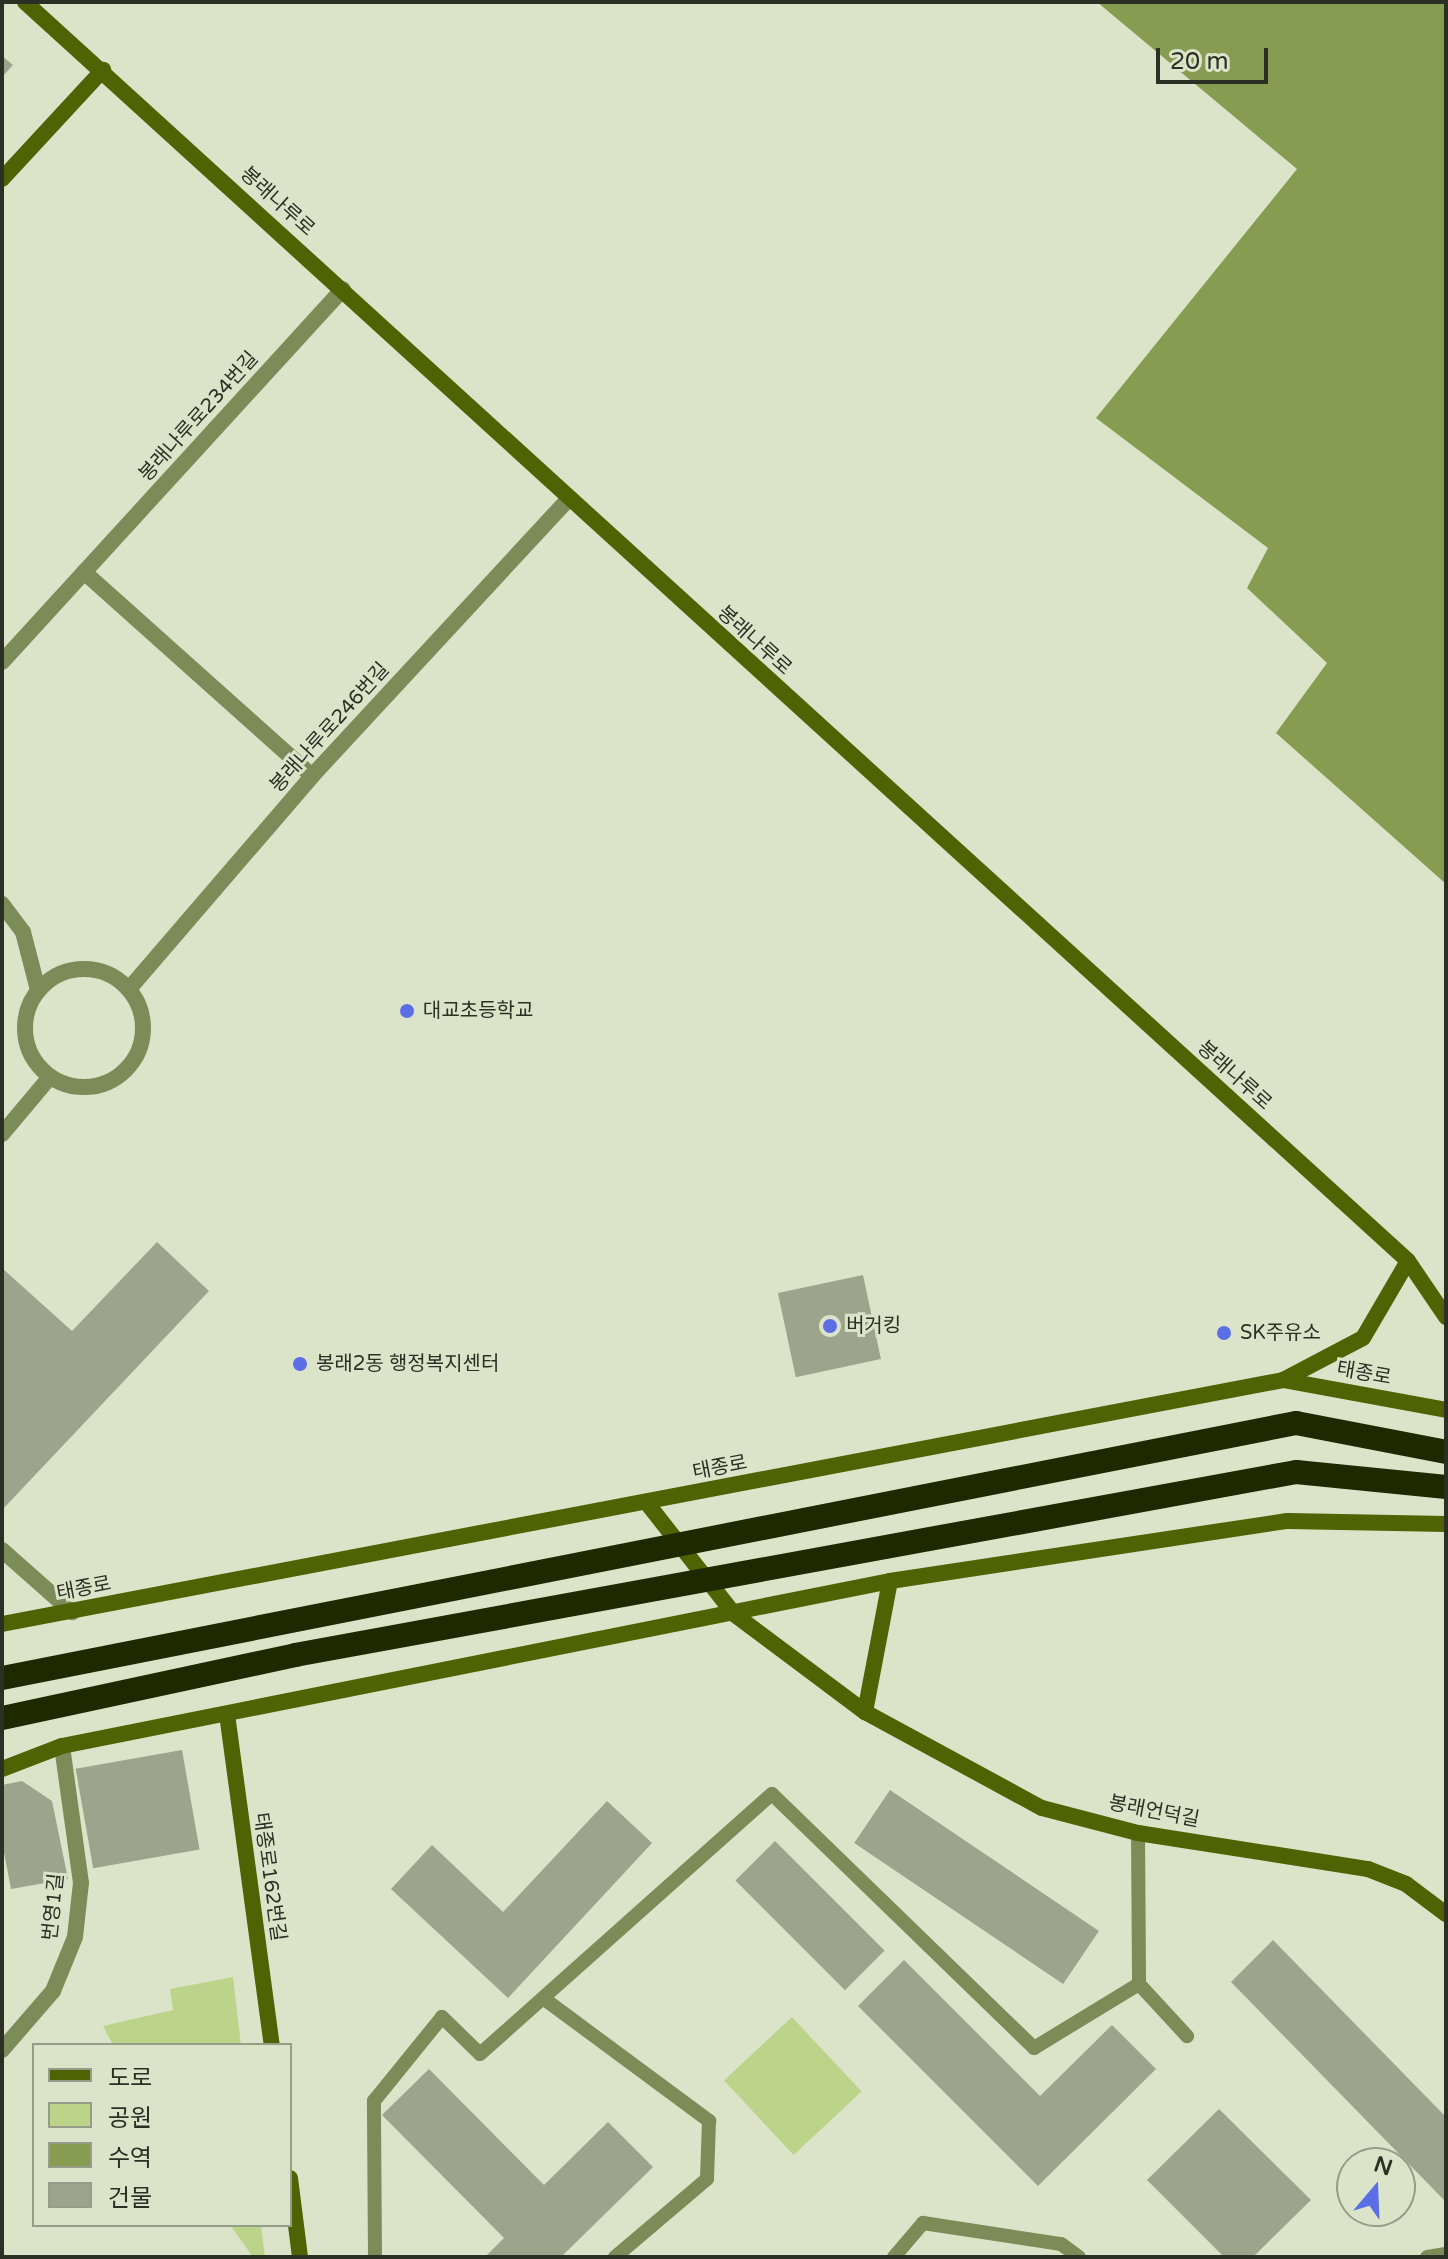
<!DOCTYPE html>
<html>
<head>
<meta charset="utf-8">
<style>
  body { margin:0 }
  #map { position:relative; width:1448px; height:2259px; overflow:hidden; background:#dbe4c9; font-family:"Varela Round","Noto Sans KR",sans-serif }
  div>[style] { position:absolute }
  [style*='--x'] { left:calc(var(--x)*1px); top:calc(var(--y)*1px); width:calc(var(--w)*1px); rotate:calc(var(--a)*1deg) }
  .green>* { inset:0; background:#bcd48a; transform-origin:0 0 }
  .water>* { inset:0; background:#869d51 }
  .building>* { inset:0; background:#9ca58c; transform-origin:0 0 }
  .lane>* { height:14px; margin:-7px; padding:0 7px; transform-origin:7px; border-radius:7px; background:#7c8c59 }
  .street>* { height:16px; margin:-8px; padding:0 8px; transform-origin:8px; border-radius:8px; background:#7c8c59 }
  .street>.ring { margin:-8px; padding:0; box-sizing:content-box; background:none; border:16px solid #7c8c59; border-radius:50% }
  .secondary>* { height:16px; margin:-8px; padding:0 8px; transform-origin:8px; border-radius:8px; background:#4e6303 }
  .highway-bridge>* { height:24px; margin:-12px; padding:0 12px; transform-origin:12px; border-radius:12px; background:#1e2900 }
  .dots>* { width:22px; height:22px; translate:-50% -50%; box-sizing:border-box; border:4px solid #dbe4c9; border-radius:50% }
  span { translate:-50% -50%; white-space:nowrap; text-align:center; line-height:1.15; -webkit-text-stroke:6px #dbe4c9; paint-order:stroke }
  .street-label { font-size:20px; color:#2b2f24 }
  .poi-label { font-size:20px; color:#2b2f24 }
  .left { translate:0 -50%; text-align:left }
  .frame { position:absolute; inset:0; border:4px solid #2b2f24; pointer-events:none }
  .legend { position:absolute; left:32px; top:2043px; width:260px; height:184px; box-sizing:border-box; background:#dbe4c9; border:2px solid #959c87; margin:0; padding:10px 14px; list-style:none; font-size:24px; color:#2b2f24 }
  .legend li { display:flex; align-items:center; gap:16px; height:40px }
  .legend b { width:40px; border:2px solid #959c87 }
  .north { position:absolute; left:1336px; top:2147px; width:80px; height:80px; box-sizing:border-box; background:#dbe4c9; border:2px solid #959c87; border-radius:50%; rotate:19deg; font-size:22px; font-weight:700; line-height:32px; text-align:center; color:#2b2f24 }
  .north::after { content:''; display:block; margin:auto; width:28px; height:36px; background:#5b6ee5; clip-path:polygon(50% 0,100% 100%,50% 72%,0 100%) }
  .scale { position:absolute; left:1156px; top:48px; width:112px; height:36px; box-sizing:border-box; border:4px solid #2b2f24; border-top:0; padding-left:10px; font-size:24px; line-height:28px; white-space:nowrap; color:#2b2f24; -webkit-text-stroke:6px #dbe4c9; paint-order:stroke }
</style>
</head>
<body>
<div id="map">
  <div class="green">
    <div style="clip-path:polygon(233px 1977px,241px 2045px,113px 2045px,103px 2026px,173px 2010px,170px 1989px)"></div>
    <div style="left:792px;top:2017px;width:102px;height:93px;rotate:47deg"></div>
    <div style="clip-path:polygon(230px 2225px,261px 2225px,265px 2257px,253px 2257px)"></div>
  </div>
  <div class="water">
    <div style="clip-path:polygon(1097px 2px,1446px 2px,1446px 884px,1276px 733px,1327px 663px,1247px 588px,1268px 548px,1096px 418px,1297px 169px)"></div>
  </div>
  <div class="building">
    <div style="clip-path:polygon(2px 56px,13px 65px,2px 77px)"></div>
    <div style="clip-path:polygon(157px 1242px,209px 1291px,2px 1510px,2px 1268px,72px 1331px)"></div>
    <div style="left:863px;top:1275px;width:86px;height:87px;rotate:78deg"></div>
    <div style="left:182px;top:1750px;width:101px;height:108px;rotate:80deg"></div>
    <div style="clip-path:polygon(22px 1781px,52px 1801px,68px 1879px,11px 1889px,2px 1842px,2px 1785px)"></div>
    <div style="left:890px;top:1790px;width:252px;height:64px;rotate:34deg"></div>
    <div style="clip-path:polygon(607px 1801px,652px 1843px,508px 1998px,391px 1889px,432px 1845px,503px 1912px)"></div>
    <div style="left:775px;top:1841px;width:155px;height:56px;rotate:45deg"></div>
    <div style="clip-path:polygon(1273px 1940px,1446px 2117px,1446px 2202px,1231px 1982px)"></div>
    <div style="clip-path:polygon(904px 1960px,1040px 2096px,1112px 2025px,1156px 2069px,1038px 2186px,858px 2006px)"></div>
    <div style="clip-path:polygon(429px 2069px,544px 2185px,608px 2122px,653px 2167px,561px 2257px,485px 2257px,504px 2238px,382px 2115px)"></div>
    <div style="clip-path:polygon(1219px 2109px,1311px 2200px,1253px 2257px,1224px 2257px,1147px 2180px)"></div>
  </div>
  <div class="lane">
    <div style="--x:1138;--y:1833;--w:151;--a:89.6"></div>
    <div style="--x:1139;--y:1984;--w:71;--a:47.3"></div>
    <div style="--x:543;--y:1998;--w:207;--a:36.5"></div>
    <div style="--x:709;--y:2121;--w:58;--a:92"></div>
    <div style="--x:707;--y:2179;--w:121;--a:139.7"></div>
    <div style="--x:375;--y:2257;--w:156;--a:-90.4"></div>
    <div style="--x:374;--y:2101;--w:108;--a:-51"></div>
    <div style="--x:442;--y:2017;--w:53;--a:44.2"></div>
    <div style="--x:480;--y:2054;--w:391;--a:-41.7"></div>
    <div style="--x:772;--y:1794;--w:365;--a:44.1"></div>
    <div style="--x:1034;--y:2048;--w:123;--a:-31.4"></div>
    <div style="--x:894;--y:2257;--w:45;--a:-49.5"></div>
    <div style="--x:923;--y:2223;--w:140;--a:8.7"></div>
    <div style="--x:1061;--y:2244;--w:22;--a:36"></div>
    <div style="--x:1427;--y:2257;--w:19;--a:-9"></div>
  </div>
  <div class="street">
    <div style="--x:84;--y:572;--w:306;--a:41.8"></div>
    <div style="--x:2;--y:662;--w:505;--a:-47.57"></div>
    <div style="--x:2;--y:904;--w:35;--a:53"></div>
    <div style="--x:23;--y:932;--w:60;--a:75.5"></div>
    <div class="ring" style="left:25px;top:969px;width:102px;height:102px"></div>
    <div style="--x:129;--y:989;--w:281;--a:-49.3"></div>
    <div style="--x:312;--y:776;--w:376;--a:-47.2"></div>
    <div style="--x:2;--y:1134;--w:75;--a:-49.9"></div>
    <div style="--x:2;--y:1550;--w:94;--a:41.5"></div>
    <div style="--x:2;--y:2050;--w:78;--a:-49.2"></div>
    <div style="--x:53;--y:1991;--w:58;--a:-67.8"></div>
    <div style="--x:75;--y:1937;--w:54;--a:-83.7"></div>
    <div style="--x:81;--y:1883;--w:138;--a:-97.9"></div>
  </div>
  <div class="secondary">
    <div style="--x:25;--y:2;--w:1870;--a:42.31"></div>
    <div style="--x:1408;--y:1261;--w:68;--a:55.8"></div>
    <div style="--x:2;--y:179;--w:149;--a:-47.2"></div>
    <div style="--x:1283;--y:1380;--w:90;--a:-27.7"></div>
    <div style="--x:1363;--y:1338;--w:89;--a:-59.7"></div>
    <div style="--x:647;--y:1503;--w:141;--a:51.9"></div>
    <div style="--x:734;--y:1614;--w:164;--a:36.8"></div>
    <div style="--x:865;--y:1712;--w:201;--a:28.5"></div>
    <div style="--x:1042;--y:1808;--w:99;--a:14.6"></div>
    <div style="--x:1138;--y:1833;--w:233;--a:8.9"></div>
    <div style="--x:1368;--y:1869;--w:41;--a:21.5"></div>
    <div style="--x:1406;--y:1884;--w:50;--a:36.9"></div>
    <div style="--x:2;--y:1624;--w:1304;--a:-10.78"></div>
    <div style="--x:1283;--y:1380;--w:166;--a:10.4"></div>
    <div style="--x:865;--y:1712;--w:133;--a:-79.2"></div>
    <div style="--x:227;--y:1714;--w:334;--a:82.3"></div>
    <div style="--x:2;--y:1769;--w:64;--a:-21"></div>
    <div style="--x:62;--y:1746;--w:844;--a:-11.27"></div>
    <div style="--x:890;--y:1581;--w:402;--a:-8.6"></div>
    <div style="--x:1288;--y:1521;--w:158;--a:1.1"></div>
    <div style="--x:290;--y:2178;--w:80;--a:82.8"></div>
  </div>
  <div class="highway-bridge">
    <div style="--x:2;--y:1678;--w:1319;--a:-11.15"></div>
    <div style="--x:1296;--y:1423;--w:153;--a:10.9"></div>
    <div style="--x:2;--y:1718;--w:300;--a:-12.1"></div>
    <div style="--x:295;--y:1655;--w:1018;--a:-10.36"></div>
    <div style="--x:1296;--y:1472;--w:151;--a:5.7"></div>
  </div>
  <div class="dots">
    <div style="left:407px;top:1011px;background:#5b6ee5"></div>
    <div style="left:830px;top:1326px;background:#5b6ee5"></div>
    <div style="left:1224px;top:1333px;background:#5b6ee5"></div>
    <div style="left:300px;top:1364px;background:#5b6ee5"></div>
  </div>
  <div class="street-label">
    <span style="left:277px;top:202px;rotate:42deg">봉래나루로</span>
    <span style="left:199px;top:417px;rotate:-48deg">봉래나루로234번길</span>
    <span style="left:754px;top:641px;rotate:42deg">봉래나루로</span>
    <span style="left:330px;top:728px;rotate:-48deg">봉래나루로246번길</span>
    <span style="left:1234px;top:1076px;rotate:42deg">봉래나루로</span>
    <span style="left:1364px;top:1374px;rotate:10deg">태종로</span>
    <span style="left:720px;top:1468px;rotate:-11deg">태종로</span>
    <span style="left:84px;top:1589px;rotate:-11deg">태종로</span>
    <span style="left:1154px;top:1812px;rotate:11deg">봉래언덕길</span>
    <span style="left:269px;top:1877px;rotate:82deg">태종로162번길</span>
    <span style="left:54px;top:1907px;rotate:-84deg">번영1길</span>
  </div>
  <div class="poi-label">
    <span class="left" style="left:423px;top:1011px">대교초등학교</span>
    <span class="left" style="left:846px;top:1326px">버거킹</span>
    <span class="left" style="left:1240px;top:1333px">SK주유소</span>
    <span class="left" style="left:316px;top:1364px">봉래2동 행정복지센터</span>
  </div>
  <div class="frame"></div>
  <ul class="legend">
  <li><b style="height:10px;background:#4e6303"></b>도로</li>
  <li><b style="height:22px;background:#bcd48a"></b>공원</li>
  <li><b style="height:22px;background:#869d51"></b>수역</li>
  <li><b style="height:22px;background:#9ca58c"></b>건물</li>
  </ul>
  <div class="north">N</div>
  <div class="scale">20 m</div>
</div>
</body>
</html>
